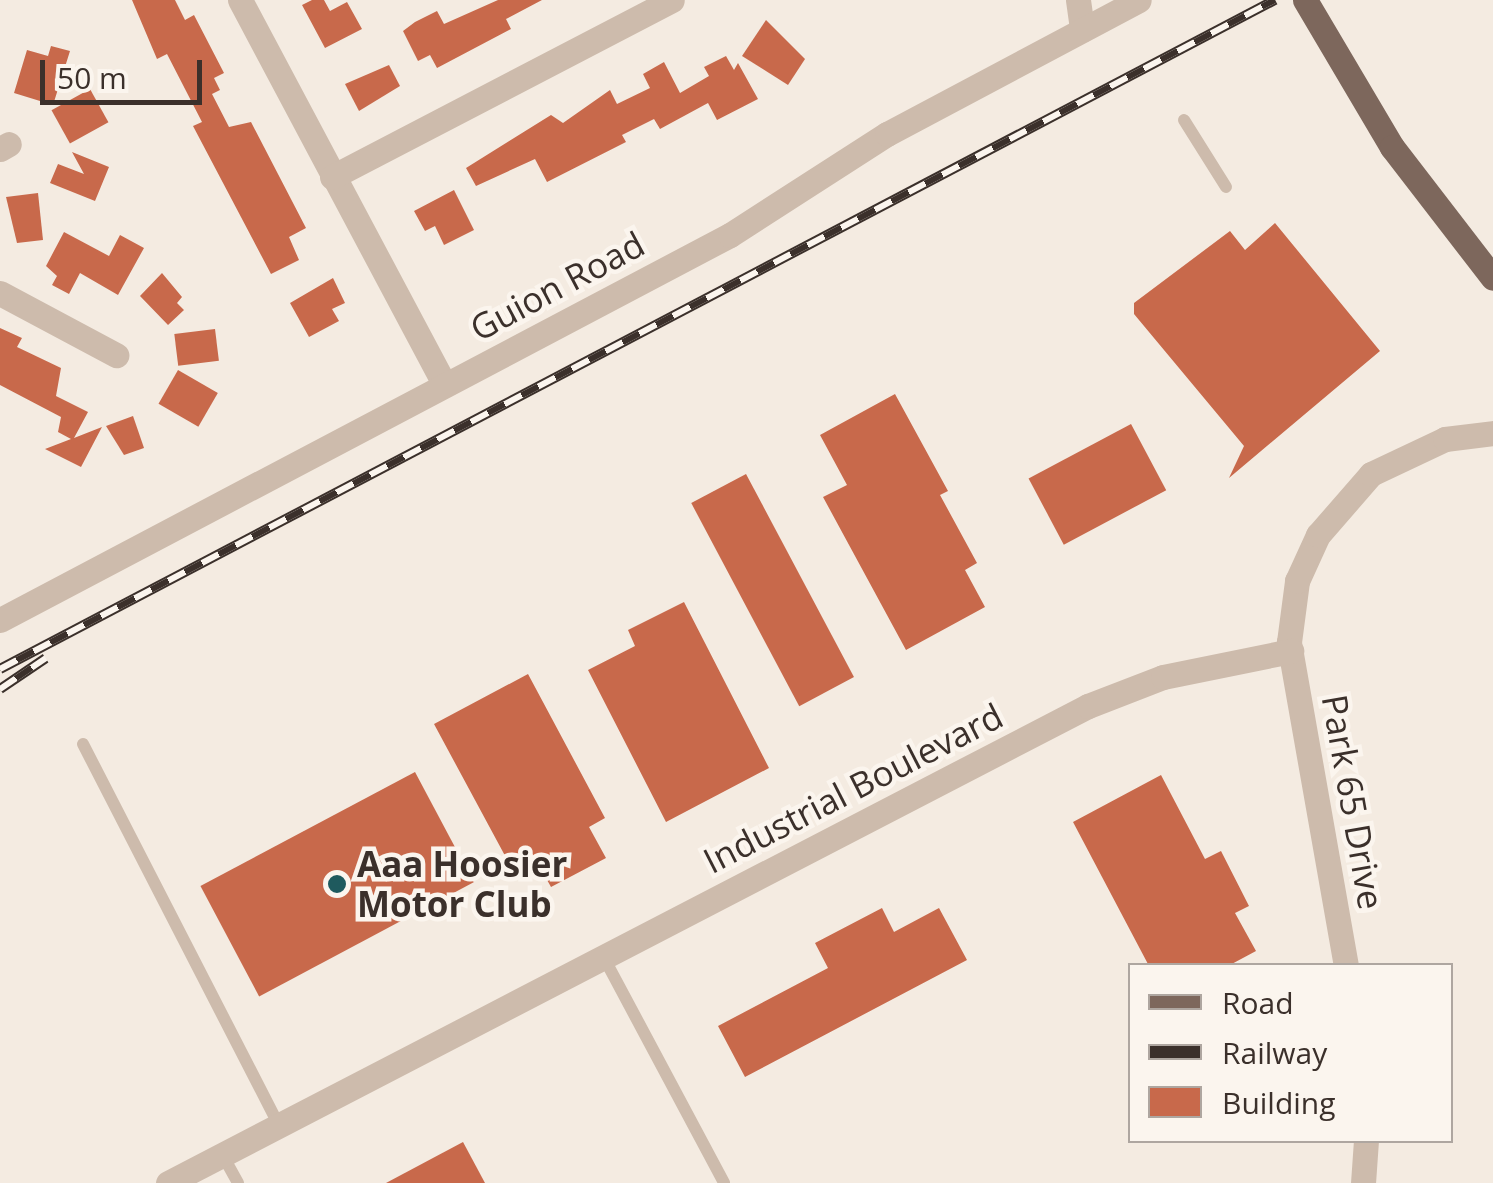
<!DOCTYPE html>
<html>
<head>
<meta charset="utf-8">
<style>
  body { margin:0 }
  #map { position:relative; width:1493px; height:1183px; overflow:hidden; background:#f4ebe1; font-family:"Open Sans",sans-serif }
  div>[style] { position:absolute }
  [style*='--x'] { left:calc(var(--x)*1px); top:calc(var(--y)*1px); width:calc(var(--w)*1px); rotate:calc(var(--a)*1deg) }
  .building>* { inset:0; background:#c8694b; transform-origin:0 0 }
  .service>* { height:12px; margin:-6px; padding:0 6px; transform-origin:6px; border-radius:6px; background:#cdbbac }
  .minor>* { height:25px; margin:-12.5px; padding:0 12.5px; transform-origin:12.5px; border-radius:12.5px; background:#cdbbac }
  .tertiary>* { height:25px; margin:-12.5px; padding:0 12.5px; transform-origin:12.5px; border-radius:12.5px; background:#cdbbac }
  .primary>* { height:25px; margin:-12.5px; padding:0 12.5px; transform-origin:12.5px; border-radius:12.5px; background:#7d675c }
  .rail>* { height:10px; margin-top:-5px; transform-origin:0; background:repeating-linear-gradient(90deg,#fbf5ee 0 19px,#3b302b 0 38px); box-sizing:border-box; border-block:2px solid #3b302b }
  .dots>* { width:28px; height:28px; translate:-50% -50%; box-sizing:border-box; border:5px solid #fbf5ee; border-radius:50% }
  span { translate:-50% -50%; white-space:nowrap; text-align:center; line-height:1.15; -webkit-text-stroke:9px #fbf5ee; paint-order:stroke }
  .street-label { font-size:35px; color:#3b302b }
  .poi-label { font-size:35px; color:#3b302b; font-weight:700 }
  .left { translate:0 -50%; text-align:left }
  .legend { position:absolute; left:1128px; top:963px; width:325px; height:180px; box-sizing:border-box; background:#fbf5ee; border:2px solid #aea6a0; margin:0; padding:12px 18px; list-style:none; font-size:30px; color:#3b302b }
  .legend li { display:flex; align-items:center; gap:20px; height:50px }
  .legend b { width:50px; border:2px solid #aea6a0 }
  .scale { position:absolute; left:40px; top:60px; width:162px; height:45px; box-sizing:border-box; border:5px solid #3b302b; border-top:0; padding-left:12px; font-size:30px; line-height:35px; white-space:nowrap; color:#3b302b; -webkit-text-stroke:8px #fbf5ee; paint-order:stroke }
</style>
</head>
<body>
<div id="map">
  <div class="building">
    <div style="clip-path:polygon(132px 0,175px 0,185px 20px,194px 15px,224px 73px,214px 78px,220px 90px,212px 94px,229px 127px,251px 122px,306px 228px,289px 237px,299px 260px,271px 274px,193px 126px,202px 122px,167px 54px,157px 59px)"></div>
    <div style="clip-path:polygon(312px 0,324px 0,330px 11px,347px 2px,362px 29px,325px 48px,302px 5px)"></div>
    <div style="clip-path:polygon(498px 0,542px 0,506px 19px,511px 29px,437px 68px,430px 55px,418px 61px,403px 31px,415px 22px,437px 11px,444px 24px)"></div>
    <div style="clip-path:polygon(766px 20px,805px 59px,788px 85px,742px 56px)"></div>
    <div style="clip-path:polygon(51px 46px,70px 51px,53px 105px,14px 93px,27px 50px,48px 56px)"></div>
    <div style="clip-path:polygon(726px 56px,734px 70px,738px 63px,758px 99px,717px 120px,708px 103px,660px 129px,654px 119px,622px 135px,626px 142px,547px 182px,535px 159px,476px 186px,466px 168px,551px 115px,563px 123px,610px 90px,617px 104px,650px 88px,643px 74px,664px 62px,680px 93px,709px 76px,704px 67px)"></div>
    <div style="clip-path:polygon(389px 65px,400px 86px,359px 111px,345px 84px)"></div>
    <div style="left:90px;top:89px;width:38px;height:44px;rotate:61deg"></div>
    <div style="clip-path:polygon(72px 152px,109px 167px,95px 201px,50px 183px,58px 164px,84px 174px)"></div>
    <div style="clip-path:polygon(454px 190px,474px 230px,444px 245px,435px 226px,425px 231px,414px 211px)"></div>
    <div style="clip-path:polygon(38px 193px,43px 240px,17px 243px,6px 197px)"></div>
    <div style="clip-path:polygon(1275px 223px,1380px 351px,1229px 478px,1244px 446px,1134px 314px,1134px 303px,1230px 231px,1245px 250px)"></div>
    <div style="clip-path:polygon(64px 232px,109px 256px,120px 235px,144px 248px,118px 295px,80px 273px,69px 294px,52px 285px,57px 276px,46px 266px)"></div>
    <div style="clip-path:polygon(162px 273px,182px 297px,177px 303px,184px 310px,168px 325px,140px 296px)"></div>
    <div style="clip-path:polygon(333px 278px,345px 303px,332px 309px,339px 321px,309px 337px,290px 303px)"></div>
    <div style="clip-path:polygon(0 328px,22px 338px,17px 347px,61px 368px,56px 396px,88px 412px,74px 438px,102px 427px,81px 467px,45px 449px,71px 439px,58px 432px,61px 417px,0 385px)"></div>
    <div style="left:215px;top:329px;width:32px;height:41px;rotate:83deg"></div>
    <div style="left:178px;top:370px;width:46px;height:39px;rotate:30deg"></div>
    <div style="clip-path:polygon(895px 394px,948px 491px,940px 495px,977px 563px,965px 570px,985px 607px,906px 650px,823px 497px,847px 485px,820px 435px)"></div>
    <div style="clip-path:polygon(133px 416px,144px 448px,124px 455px,106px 426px)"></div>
    <div style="left:1131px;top:424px;width:75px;height:116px;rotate:62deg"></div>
    <div style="left:746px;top:474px;width:230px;height:62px;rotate:62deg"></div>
    <div style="clip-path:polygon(684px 602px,769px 768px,666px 822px,588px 670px,635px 646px,628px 630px)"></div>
    <div style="clip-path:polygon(528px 674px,605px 818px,589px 827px,606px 858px,551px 887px,532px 853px,510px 865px,434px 724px)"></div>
    <div style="left:415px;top:772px;width:125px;height:243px;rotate:62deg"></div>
    <div style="clip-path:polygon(1161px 775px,1205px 859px,1221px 851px,1249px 906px,1235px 913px,1256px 951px,1228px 966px,1149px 966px,1073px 822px)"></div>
    <div style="clip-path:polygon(882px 908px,894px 932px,939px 908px,967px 960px,745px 1077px,718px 1026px,828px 968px,815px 943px)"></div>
    <div style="clip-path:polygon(463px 1142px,485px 1183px,386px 1183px)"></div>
  </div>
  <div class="service">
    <div style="--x:1184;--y:120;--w:79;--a:57.9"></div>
    <div style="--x:83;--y:744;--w:426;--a:62.8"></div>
    <div style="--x:603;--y:956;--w:257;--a:61.9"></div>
    <div style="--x:222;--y:1154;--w:33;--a:61"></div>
  </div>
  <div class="minor">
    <div style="--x:240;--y:0;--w:436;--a:62"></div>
    <div style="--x:0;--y:149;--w:10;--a:-29"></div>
    <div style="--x:332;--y:177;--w:383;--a:-27.5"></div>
    <div style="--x:0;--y:293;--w:132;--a:28.1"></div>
    <div style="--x:1346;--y:966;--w:329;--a:-100"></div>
    <div style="--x:1289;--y:642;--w:62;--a:-82.5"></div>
    <div style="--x:1297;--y:581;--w:51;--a:-65.5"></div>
    <div style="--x:1318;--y:535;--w:81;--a:-49"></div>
    <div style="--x:1371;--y:474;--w:82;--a:-25.3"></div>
    <div style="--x:1445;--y:439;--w:48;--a:-7.1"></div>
    <div style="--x:168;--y:1183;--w:1036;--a:-27.41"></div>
    <div style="--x:1088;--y:706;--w:80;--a:-21.1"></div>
    <div style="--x:1163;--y:677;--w:131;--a:-11.5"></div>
    <div style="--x:1363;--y:1183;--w:43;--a:-86"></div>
  </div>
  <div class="tertiary">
    <div style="--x:1078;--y:0;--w:30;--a:82"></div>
    <div style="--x:0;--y:620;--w:825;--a:-27.81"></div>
    <div style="--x:730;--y:235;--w:187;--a:-32.8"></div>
    <div style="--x:887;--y:134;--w:285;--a:-28"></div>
  </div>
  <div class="primary">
    <div style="--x:1305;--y:0;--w:171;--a:59.4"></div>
    <div style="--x:1392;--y:147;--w:165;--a:52.4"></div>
  </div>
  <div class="rail">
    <div style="--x:0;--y:669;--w:1440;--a:-27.69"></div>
    <div style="--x:0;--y:689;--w:55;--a:-34"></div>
  </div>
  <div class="dots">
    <div style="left:337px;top:884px;background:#1f5a5e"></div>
  </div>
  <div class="street-label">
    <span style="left:557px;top:286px;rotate:-28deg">Guion Road</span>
    <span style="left:853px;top:788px;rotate:-27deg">Industrial Boulevard</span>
    <span style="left:1353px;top:802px;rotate:80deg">Park 65 Drive</span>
  </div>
  <div class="poi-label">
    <span class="left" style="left:357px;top:884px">Aaa Hoosier<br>Motor Club</span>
  </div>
  <ul class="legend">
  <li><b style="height:12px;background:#7d675c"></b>Road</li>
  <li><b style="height:12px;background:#3b302b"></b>Railway</li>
  <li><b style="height:28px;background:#c8694b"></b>Building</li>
  </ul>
  <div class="scale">50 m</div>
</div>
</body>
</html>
